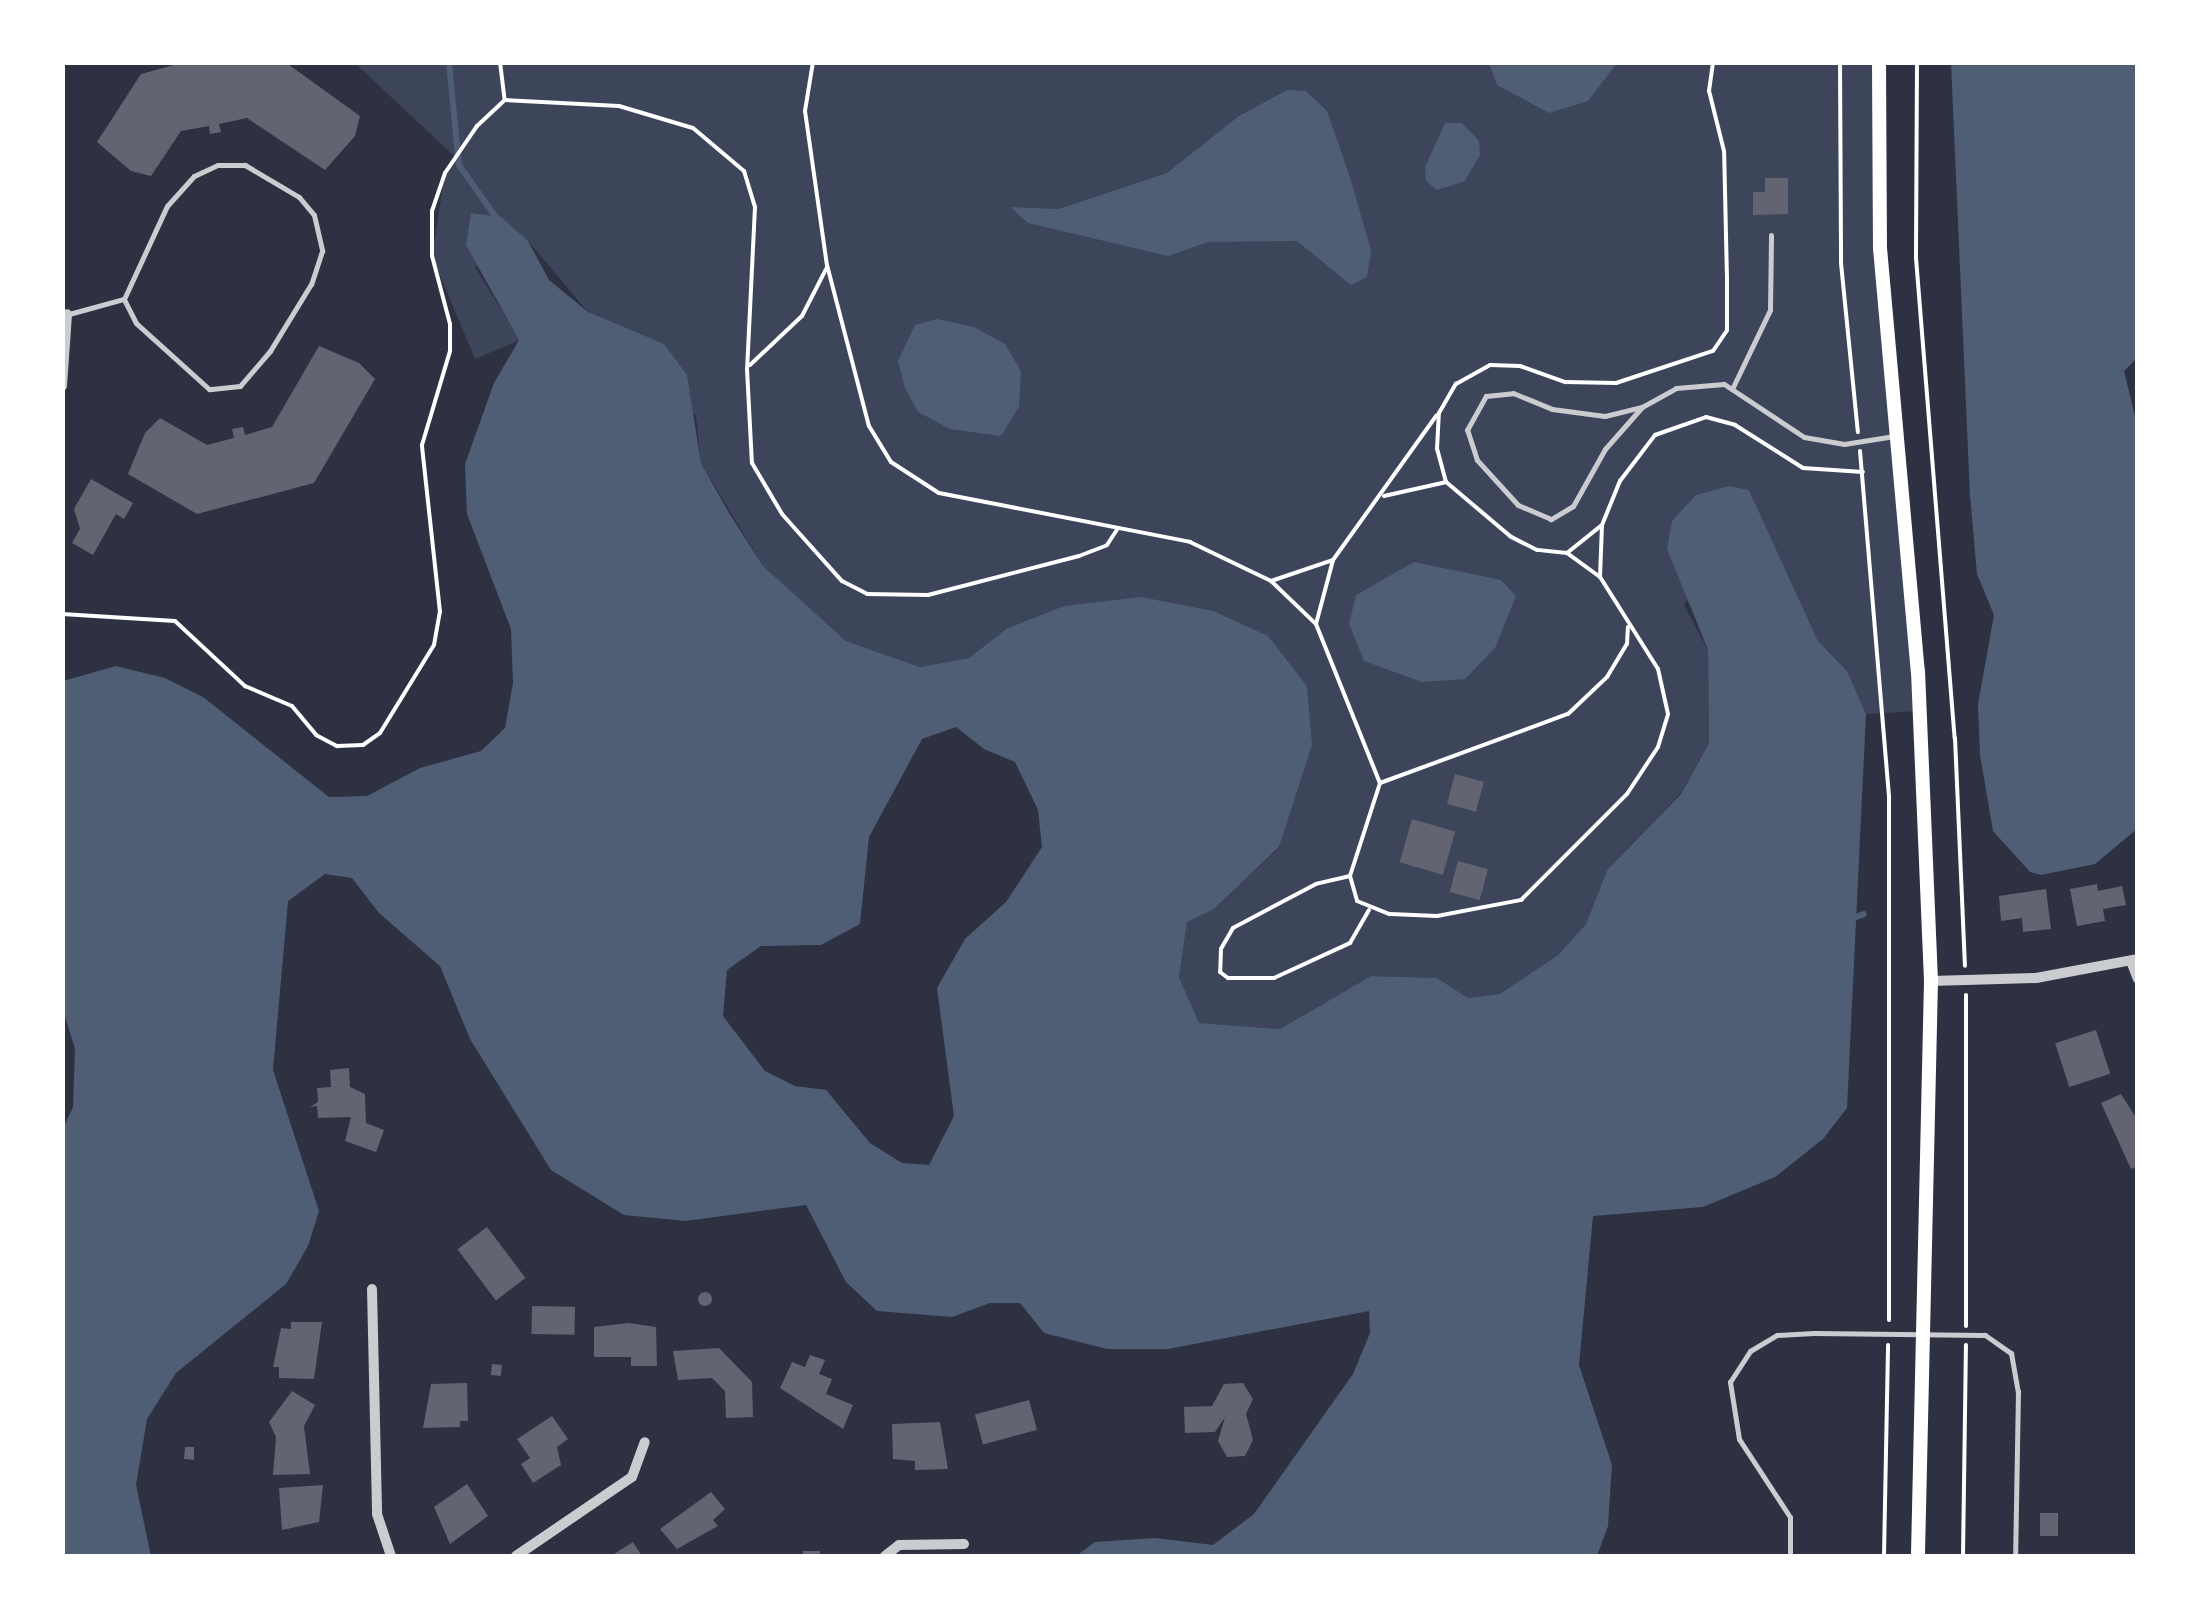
<!DOCTYPE html>
<html>
<head>
<meta charset="utf-8">
<style>
  body { margin:0 }
  #map { position:relative; width:2200px; height:1619px; overflow:hidden; background:#2d3142; font-family:"IBM Plex Sans",sans-serif }
  div>[style] { position:absolute }
  [style*='--x'] { left:calc(var(--x)*1px); top:calc(var(--y)*1px); width:calc(var(--w)*1px); rotate:calc(var(--a)*1deg) }
  .green>* { inset:0; background:#3c4559 }
  .water>* { inset:0; background:#4f5d75 }
  .stream>* { height:6px; margin:-3px; padding:0 3px; transform-origin:3px; border-radius:3px; background:#4f5d75 }
  .building>* { inset:0; background:#626471; transform-origin:0 0 }
  .round { border-radius:50% }
  .path>* { height:4px; margin:-2px; padding:0 2px; transform-origin:2px; border-radius:2px; background:#fff }
  .service>* { height:5px; margin:-2.5px; padding:0 2.5px; transform-origin:2.5px; border-radius:2.5px; background:#caccd0 }
  .minor>* { height:10px; margin:-5px; padding:0 5px; transform-origin:5px; border-radius:5px; background:#caccd0 }
  .secondary>* { height:14px; margin:-7px; padding:0 7px; transform-origin:7px; border-radius:7px; background:#fff }
  span { translate:-50% -50%; white-space:nowrap; text-align:center; line-height:1.15; -webkit-text-stroke:8px #fff; paint-order:stroke }
  .frame { position:absolute; inset:0; border:65px solid #fff; pointer-events:none }
</style>
</head>
<body>
<div id="map">
  <div class="green">
    <div style="clip-path:polygon(355px 63px,1879px 63px,1880px 248px,1920px 711px,1866px 714px,1847px 671px,1818px 641px,1749px 490px,1684px 605px,1708px 650px,1709px 743px,1681px 793px,1607px 870px,1586px 924px,1558px 955px,1501px 994px,1468px 998px,1437px 978px,1371px 976px,1280px 1029px,1198px 1023px,1179px 977px,1187px 921px,1214px 909px,1279px 848px,1292px 797px,1006px 629px,969px 658px,920px 667px,846px 641px,763px 566px,701px 463px,696px 416px,588px 312px,528px 241px,475px 267px,520px 340px,475px 359px,432px 256px,445px 173px,455px 157px)"></div>
  </div>
  <div class="water">
    <div style="clip-path:polygon(1489px 63px,1489px 62px,1617px 63px,1588px 101px,1549px 113px,1497px 85px)"></div>
    <div style="clip-path:polygon(1951px 63px,2137px 63px,2138px 357px,2124px 371px,2138px 428px,2137px 829px,2095px 864px,2041px 875px,2030px 872px,1993px 831px,1980px 755px,1978px 704px,1994px 615px,1977px 574px,1970px 496px)"></div>
    <div style="clip-path:polygon(1287px 90px,1306px 91px,1327px 111px,1350px 177px,1371px 250px,1367px 277px,1351px 285px,1297px 241px,1208px 242px,1168px 256px,1028px 223px,1010px 207px,1059px 209px,1167px 173px,1239px 116px)"></div>
    <div style="clip-path:polygon(1445px 123px,1462px 123px,1479px 141px,1480px 155px,1465px 181px,1437px 190px,1426px 181px,1425px 167px)"></div>
    <div style="clip-path:polygon(evenodd,471px 213px,501px 217px,528px 241px,549px 280px,588px 312px,664px 344px,687px 375px,701px 463px,729px 513px,763px 566px,846px 641px,920px 667px,969px 658px,1006px 629px,1064px 606px,1141px 597px,1213px 611px,1268px 636px,1307px 686px,1312px 745px,1279px 847px,1214px 909px,1187px 922px,1179px 977px,1199px 1023px,1280px 1029px,1371px 976px,1437px 978px,1468px 998px,1500px 994px,1558px 955px,1586px 924px,1607px 870px,1681px 794px,1709px 743px,1708px 650px,1667px 549px,1672px 521px,1696px 495px,1729px 486px,1749px 490px,1818px 641px,1847px 671px,1866px 714px,1847px 1108px,1823px 1139px,1775px 1177px,1703px 1207px,1593px 1216px,1579px 1365px,1612px 1465px,1608px 1526px,1597px 1556px,1076px 1556px,1095px 1542px,1155px 1538px,1213px 1545px,1254px 1514px,1353px 1374px,1370px 1333px,1369px 1311px,1168px 1349px,1107px 1349px,1044px 1333px,1020px 1303px,990px 1303px,952px 1317px,877px 1311px,846px 1282px,806px 1205px,685px 1221px,624px 1215px,551px 1170px,470px 1039px,440px 966px,379px 913px,352px 878px,325px 874px,288px 901px,273px 1070px,319px 1211px,308px 1246px,286px 1284px,176px 1373px,147px 1419px,136px 1485px,151px 1556px,63px 1556px,62px 1130px,73px 1107px,75px 1049px,62px 1007px,63px 681px,116px 666px,165px 678px,203px 697px,329px 797px,367px 796px,420px 768px,481px 751px,505px 728px,513px 683px,511px 629px,467px 514px,465px 464px,494px 383px,519px 340px,466px 245px,471px 213px,956px 727px,984px 749px,1015px 762px,1038px 810px,1042px 847px,1006px 902px,965px 939px,937px 988px,954px 1116px,929px 1165px,902px 1163px,870px 1143px,826px 1090px,795px 1086px,765px 1071px,723px 1016px,727px 970px,761px 946px,821px 945px,860px 924px,869px 837px,922px 739px,956px 727px)"></div>
    <div style="clip-path:polygon(937px 319px,974px 327px,1005px 344px,1021px 371px,1019px 407px,1001px 436px,950px 429px,918px 412px,905px 388px,898px 361px,915px 325px)"></div>
    <div style="clip-path:polygon(1414px 562px,1501px 580px,1516px 596px,1495px 648px,1465px 679px,1422px 682px,1364px 661px,1349px 624px,1356px 595px)"></div>
  </div>
  <div class="stream">
    <div style="--x:449;--y:62;--w:103;--a:84.5"></div>
    <div style="--x:459;--y:165;--w:71;--a:54.7"></div>
    <div style="--x:1845;--y:921;--w:20;--a:-20"></div>
  </div>
  <div class="building">
    <div style="clip-path:polygon(185px 62px,285px 62px,360px 116px,355px 136px,325px 170px,247px 118px,219px 124px,221px 132px,210px 134px,209px 126px,181px 131px,151px 176px,131px 171px,97px 142px,141px 74px)"></div>
    <div style="clip-path:polygon(1765px 178px,1788px 178px,1788px 214px,1753px 215px,1753px 192px,1765px 192px)"></div>
    <div style="clip-path:polygon(319px 346px,359px 363px,375px 379px,314px 483px,197px 514px,128px 474px,145px 433px,160px 418px,207px 445px,234px 438px,232px 429px,243px 427px,245px 435px,272px 427px)"></div>
    <div style="clip-path:polygon(91px 479px,133px 503px,124px 519px,116px 514px,93px 555px,72px 543px,80px 529px,74px 509px)"></div>
    <div style="left:1455px;top:774px;width:30px;height:31px;rotate:15deg"></div>
    <div style="left:1412px;top:819px;width:45px;height:45px;rotate:16deg"></div>
    <div style="left:1458px;top:861px;width:31px;height:32px;rotate:15deg"></div>
    <div style="clip-path:polygon(2097px 884px,2098px 891px,2122px 886px,2126px 905px,2103px 909px,2105px 921px,2077px 926px,2070px 889px)"></div>
    <div style="clip-path:polygon(2046px 889px,2051px 929px,2023px 932px,2022px 918px,2001px 921px,1999px 896px)"></div>
    <div style="left:2096px;top:1030px;width:46px;height:43px;rotate:72deg"></div>
    <div style="clip-path:polygon(349px 1068px,350px 1087px,365px 1094px,366px 1123px,384px 1130px,376px 1152px,345px 1141px,351px 1117px,318px 1118px,317px 1106px,310px 1107px,318px 1102px,317px 1088px,331px 1087px,330px 1070px)"></div>
    <div style="clip-path:polygon(2121px 1094px,2138px 1121px,2138px 1166px,2131px 1169px,2101px 1103px)"></div>
    <div style="left:487px;top:1227px;width:64px;height:37px;rotate:53deg"></div>
    <div class="round" style="left:698px;top:1292px;width:14px;height:14px"></div>
    <div style="left:532px;top:1306px;width:43px;height:28px;rotate:1deg"></div>
    <div style="clip-path:polygon(291px 1322px,322px 1322px,314px 1379px,279px 1378px,279px 1367px,273px 1367px,281px 1328px,291px 1329px)"></div>
    <div style="clip-path:polygon(629px 1323px,656px 1327px,657px 1366px,631px 1366px,631px 1357px,594px 1357px,594px 1327px)"></div>
    <div style="clip-path:polygon(719px 1348px,752px 1382px,753px 1417px,726px 1418px,725px 1391px,712px 1378px,678px 1380px,673px 1351px)"></div>
    <div style="clip-path:polygon(810px 1355px,825px 1360px,819px 1374px,832px 1379px,826px 1394px,853px 1405px,843px 1429px,780px 1388px,792px 1362px,805px 1367px)"></div>
    <div style="left:492px;top:1364px;width:10px;height:11px;rotate:6deg"></div>
    <div style="clip-path:polygon(467px 1383px,468px 1421px,460px 1421px,460px 1427px,423px 1428px,431px 1384px)"></div>
    <div style="clip-path:polygon(1243px 1383px,1253px 1399px,1246px 1414px,1253px 1440px,1245px 1456px,1227px 1457px,1218px 1441px,1225px 1417px,1215px 1432px,1185px 1433px,1184px 1407px,1212px 1406px,1224px 1384px)"></div>
    <div style="clip-path:polygon(292px 1391px,315px 1405px,304px 1426px,310px 1474px,273px 1475px,276px 1437px,269px 1422px)"></div>
    <div style="left:1029px;top:1400px;width:31px;height:56px;rotate:75deg"></div>
    <div style="clip-path:polygon(552px 1416px,568px 1439px,557px 1447px,561px 1465px,533px 1483px,521px 1464px,530px 1458px,517px 1439px)"></div>
    <div style="clip-path:polygon(940px 1422px,948px 1469px,915px 1470px,915px 1461px,893px 1459px,892px 1424px)"></div>
    <div style="clip-path:polygon(185px 1447px,194px 1447px,194px 1460px,184px 1459px)"></div>
    <div style="clip-path:polygon(467px 1484px,488px 1516px,450px 1544px,434px 1507px)"></div>
    <div style="clip-path:polygon(323px 1485px,319px 1522px,282px 1530px,279px 1488px)"></div>
    <div style="clip-path:polygon(711px 1492px,725px 1509px,713px 1520px,718px 1526px,677px 1549px,660px 1529px)"></div>
    <div style="left:2058px;top:1513px;width:23px;height:18px;rotate:90deg"></div>
    <div style="clip-path:polygon(633px 1542px,642px 1556px,611px 1556px)"></div>
    <div style="left:803px;top:1551px;width:17px;height:5px"></div>
  </div>
  <div class="path">
    <div style="--x:500;--y:62;--w:38;--a:83"></div>
    <div style="--x:505;--y:100;--w:114;--a:3"></div>
    <div style="--x:619;--y:106;--w:77;--a:16.6"></div>
    <div style="--x:693;--y:128;--w:67;--a:40.1"></div>
    <div style="--x:744;--y:171;--w:38;--a:73"></div>
    <div style="--x:755;--y:207;--w:162;--a:92.8"></div>
    <div style="--x:747;--y:369;--w:94;--a:87"></div>
    <div style="--x:752;--y:463;--w:59;--a:59.5"></div>
    <div style="--x:782;--y:514;--w:90;--a:48.2"></div>
    <div style="--x:842;--y:581;--w:28;--a:27"></div>
    <div style="--x:867;--y:594;--w:61;--a:0.9"></div>
    <div style="--x:928;--y:595;--w:156;--a:-14.5"></div>
    <div style="--x:1079;--y:556;--w:30;--a:-21"></div>
    <div style="--x:1107;--y:545;--w:20;--a:-57"></div>
    <div style="--x:813;--y:62;--w:50;--a:99.3"></div>
    <div style="--x:805;--y:111;--w:156;--a:81.9"></div>
    <div style="--x:827;--y:265;--w:166;--a:75.4"></div>
    <div style="--x:869;--y:426;--w:42;--a:58.6"></div>
    <div style="--x:891;--y:462;--w:57;--a:32.9"></div>
    <div style="--x:939;--y:493;--w:256;--a:11"></div>
    <div style="--x:1190;--y:542;--w:90;--a:25.7"></div>
    <div style="--x:1271;--y:581;--w:62;--a:43.7"></div>
    <div style="--x:1316;--y:624;--w:171;--a:68.1"></div>
    <div style="--x:1380;--y:783;--w:98;--a:107.9"></div>
    <div style="--x:1350;--y:876;--w:26;--a:74"></div>
    <div style="--x:1357;--y:901;--w:35;--a:22"></div>
    <div style="--x:1390;--y:914;--w:47;--a:2.4"></div>
    <div style="--x:1437;--y:916;--w:86;--a:-10.8"></div>
    <div style="--x:1521;--y:900;--w:150;--a:-45"></div>
    <div style="--x:1627;--y:794;--w:56;--a:-56.6"></div>
    <div style="--x:1658;--y:747;--w:34;--a:-73"></div>
    <div style="--x:1668;--y:714;--w:46;--a:-102.5"></div>
    <div style="--x:1658;--y:669;--w:109;--a:-122.2"></div>
    <div style="--x:1600;--y:577;--w:41;--a:-144"></div>
    <div style="--x:1567;--y:553;--w:30;--a:-174"></div>
    <div style="--x:1537;--y:550;--w:30;--a:-153"></div>
    <div style="--x:1510;--y:536;--w:84;--a:-139.8"></div>
    <div style="--x:1446;--y:482;--w:34;--a:-105"></div>
    <div style="--x:1437;--y:449;--w:36;--a:-87"></div>
    <div style="--x:1439;--y:413;--w:34;--a:-60"></div>
    <div style="--x:1456;--y:384;--w:39;--a:-29"></div>
    <div style="--x:1490;--y:365;--w:30;--a:2"></div>
    <div style="--x:1520;--y:366;--w:48;--a:19.6"></div>
    <div style="--x:1565;--y:382;--w:51;--a:1.1"></div>
    <div style="--x:1616;--y:383;--w:102;--a:-18.3"></div>
    <div style="--x:1713;--y:351;--w:25;--a:-56"></div>
    <div style="--x:1727;--y:330;--w:51;--a:-90"></div>
    <div style="--x:1727;--y:279;--w:128;--a:-91.3"></div>
    <div style="--x:1724;--y:151;--w:62;--a:-104"></div>
    <div style="--x:1709;--y:91;--w:29;--a:-82"></div>
    <div style="--x:1840;--y:62;--w:201;--a:89.7"></div>
    <div style="--x:1841;--y:263;--w:170;--a:84.3"></div>
    <div style="--x:1917;--y:62;--w:196;--a:90.3"></div>
    <div style="--x:1916;--y:258;--w:482;--a:85.4"></div>
    <div style="--x:1955;--y:738;--w:228;--a:87.5"></div>
    <div style="--x:750;--y:365;--w:71;--a:-43.3"></div>
    <div style="--x:802;--y:316;--w:53;--a:-62.9"></div>
    <div style="--x:1860;--y:451;--w:348;--a:85.2"></div>
    <div style="--x:1889;--y:798;--w:522;--a:90"></div>
    <div style="--x:1384;--y:496;--w:64;--a:-12.7"></div>
    <div style="--x:1567;--y:553;--w:45;--a:-38.7"></div>
    <div style="--x:1602;--y:525;--w:48;--a:-67.8"></div>
    <div style="--x:1620;--y:481;--w:58;--a:-52.7"></div>
    <div style="--x:1655;--y:435;--w:54;--a:-19.4"></div>
    <div style="--x:1706;--y:417;--w:30;--a:15"></div>
    <div style="--x:1735;--y:425;--w:80;--a:32.3"></div>
    <div style="--x:1803;--y:468;--w:60;--a:3.8"></div>
    <div style="--x:1600;--y:577;--w:51;--a:-87.8"></div>
    <div style="--x:1271;--y:581;--w:65;--a:-18.7"></div>
    <div style="--x:62;--y:614;--w:113;--a:3.5"></div>
    <div style="--x:175;--y:621;--w:96;--a:42.9"></div>
    <div style="--x:245;--y:686;--w:51;--a:23.1"></div>
    <div style="--x:292;--y:706;--w:38;--a:50"></div>
    <div style="--x:316;--y:735;--w:24;--a:28"></div>
    <div style="--x:337;--y:746;--w:26;--a:-2"></div>
    <div style="--x:363;--y:745;--w:21;--a:-35"></div>
    <div style="--x:380;--y:733;--w:103;--a:-58.5"></div>
    <div style="--x:434;--y:645;--w:34;--a:-80"></div>
    <div style="--x:440;--y:612;--w:168;--a:-96.2"></div>
    <div style="--x:422;--y:445;--w:98;--a:-73.4"></div>
    <div style="--x:450;--y:351;--w:27;--a:-90"></div>
    <div style="--x:450;--y:324;--w:70;--a:-104.8"></div>
    <div style="--x:432;--y:256;--w:45;--a:-90"></div>
    <div style="--x:432;--y:211;--w:40;--a:-71.1"></div>
    <div style="--x:445;--y:173;--w:57;--a:-55.8"></div>
    <div style="--x:477;--y:126;--w:38;--a:-43"></div>
    <div style="--x:1316;--y:624;--w:66;--a:-75.1"></div>
    <div style="--x:1333;--y:560;--w:178;--a:-54.4"></div>
    <div style="--x:1380;--y:783;--w:200;--a:-20.2"></div>
    <div style="--x:1568;--y:714;--w:54;--a:-43.5"></div>
    <div style="--x:1607;--y:677;--w:39;--a:-59"></div>
    <div style="--x:1627;--y:644;--w:17;--a:-87"></div>
    <div style="--x:1350;--y:876;--w:35;--a:167"></div>
    <div style="--x:1316;--y:884;--w:94;--a:152.1"></div>
    <div style="--x:1233;--y:928;--w:24;--a:120"></div>
    <div style="--x:1221;--y:949;--w:23;--a:92"></div>
    <div style="--x:1220;--y:972;--w:10;--a:37"></div>
    <div style="--x:1228;--y:978;--w:46;--a:0"></div>
    <div style="--x:1274;--y:978;--w:84;--a:-24.7"></div>
    <div style="--x:1350;--y:943;--w:38;--a:-60"></div>
    <div style="--x:1966;--y:995;--w:331;--a:90"></div>
    <div style="--x:1884;--y:1556;--w:211;--a:-88.9"></div>
    <div style="--x:1963;--y:1556;--w:211;--a:-89.2"></div>
  </div>
  <div class="service">
    <div style="--x:218;--y:165;--w:27;--a:0"></div>
    <div style="--x:245;--y:165;--w:63;--a:30.7"></div>
    <div style="--x:299;--y:197;--w:23;--a:50"></div>
    <div style="--x:314;--y:215;--w:37;--a:77"></div>
    <div style="--x:322;--y:251;--w:35;--a:108"></div>
    <div style="--x:311;--y:284;--w:79;--a:121.5"></div>
    <div style="--x:270;--y:351;--w:46;--a:130.6"></div>
    <div style="--x:240;--y:386;--w:31;--a:174"></div>
    <div style="--x:209;--y:389;--w:98;--a:-137.9"></div>
    <div style="--x:136;--y:323;--w:27;--a:-117"></div>
    <div style="--x:124;--y:299;--w:102;--a:-65.2"></div>
    <div style="--x:167;--y:206;--w:40;--a:-48"></div>
    <div style="--x:194;--y:176;--w:26;--a:-25"></div>
    <div style="--x:69;--y:314;--w:57;--a:-15.3"></div>
    <div style="--x:1732;--y:389;--w:88;--a:-64.3"></div>
    <div style="--x:1770;--y:310;--w:75;--a:-89.2"></div>
    <div style="--x:1642;--y:407;--w:56;--a:131.4"></div>
    <div style="--x:1605;--y:449;--w:65;--a:119.3"></div>
    <div style="--x:1573;--y:506;--w:26;--a:149"></div>
    <div style="--x:1551;--y:519;--w:36;--a:-157"></div>
    <div style="--x:1518;--y:505;--w:61;--a:-132.3"></div>
    <div style="--x:1477;--y:460;--w:32;--a:-108"></div>
    <div style="--x:1467;--y:430;--w:39;--a:-61"></div>
    <div style="--x:1486;--y:396;--w:27;--a:-6"></div>
    <div style="--x:1513;--y:393;--w:42;--a:22.3"></div>
    <div style="--x:1552;--y:409;--w:53;--a:7.5"></div>
    <div style="--x:1605;--y:416;--w:38;--a:-14"></div>
    <div style="--x:1642;--y:407;--w:39;--a:-29"></div>
    <div style="--x:1676;--y:388;--w:48;--a:-4.8"></div>
    <div style="--x:1724;--y:384;--w:96;--a:33.5"></div>
    <div style="--x:1804;--y:437;--w:41;--a:9.9"></div>
    <div style="--x:1844;--y:444;--w:51;--a:-9.1"></div>
    <div style="--x:1790;--y:1556;--w:39;--a:-90"></div>
    <div style="--x:1790;--y:1517;--w:93;--a:-123.2"></div>
    <div style="--x:1739;--y:1439;--w:58;--a:-99"></div>
    <div style="--x:1730;--y:1382;--w:37;--a:-57"></div>
    <div style="--x:1750;--y:1351;--w:31;--a:-31"></div>
    <div style="--x:1777;--y:1335;--w:37;--a:-3"></div>
    <div style="--x:1814;--y:1333;--w:171;--a:0.7"></div>
    <div style="--x:1985;--y:1335;--w:32;--a:35"></div>
    <div style="--x:2011;--y:1353;--w:39;--a:80"></div>
    <div style="--x:2018;--y:1391;--w:165;--a:91"></div>
  </div>
  <div class="minor">
    <div style="--x:62;--y:386;--w:72;--a:-86"></div>
    <div style="--x:2131;--y:961;--w:19;--a:69"></div>
    <div style="--x:1931;--y:981;--w:105;--a:-1.6"></div>
    <div style="--x:2036;--y:978;--w:104;--a:-10.6"></div>
    <div style="--x:372;--y:1289;--w:225;--a:88.7"></div>
    <div style="--x:377;--y:1514;--w:44;--a:71.6"></div>
    <div style="--x:516;--y:1556;--w:140;--a:-34.3"></div>
    <div style="--x:632;--y:1477;--w:37;--a:-70"></div>
    <div style="--x:885;--y:1556;--w:18;--a:-38"></div>
    <div style="--x:899;--y:1545;--w:65;--a:-0.9"></div>
  </div>
  <div class="secondary">
    <div style="--x:1879;--y:62;--w:186;--a:89.7"></div>
    <div style="--x:1880;--y:248;--w:425;--a:84.9"></div>
    <div style="--x:1918;--y:671;--w:310;--a:87.6"></div>
    <div style="--x:1931;--y:981;--w:575;--a:91.3"></div>
  </div>
  <div class="frame"></div>
</div>
</body>
</html>
